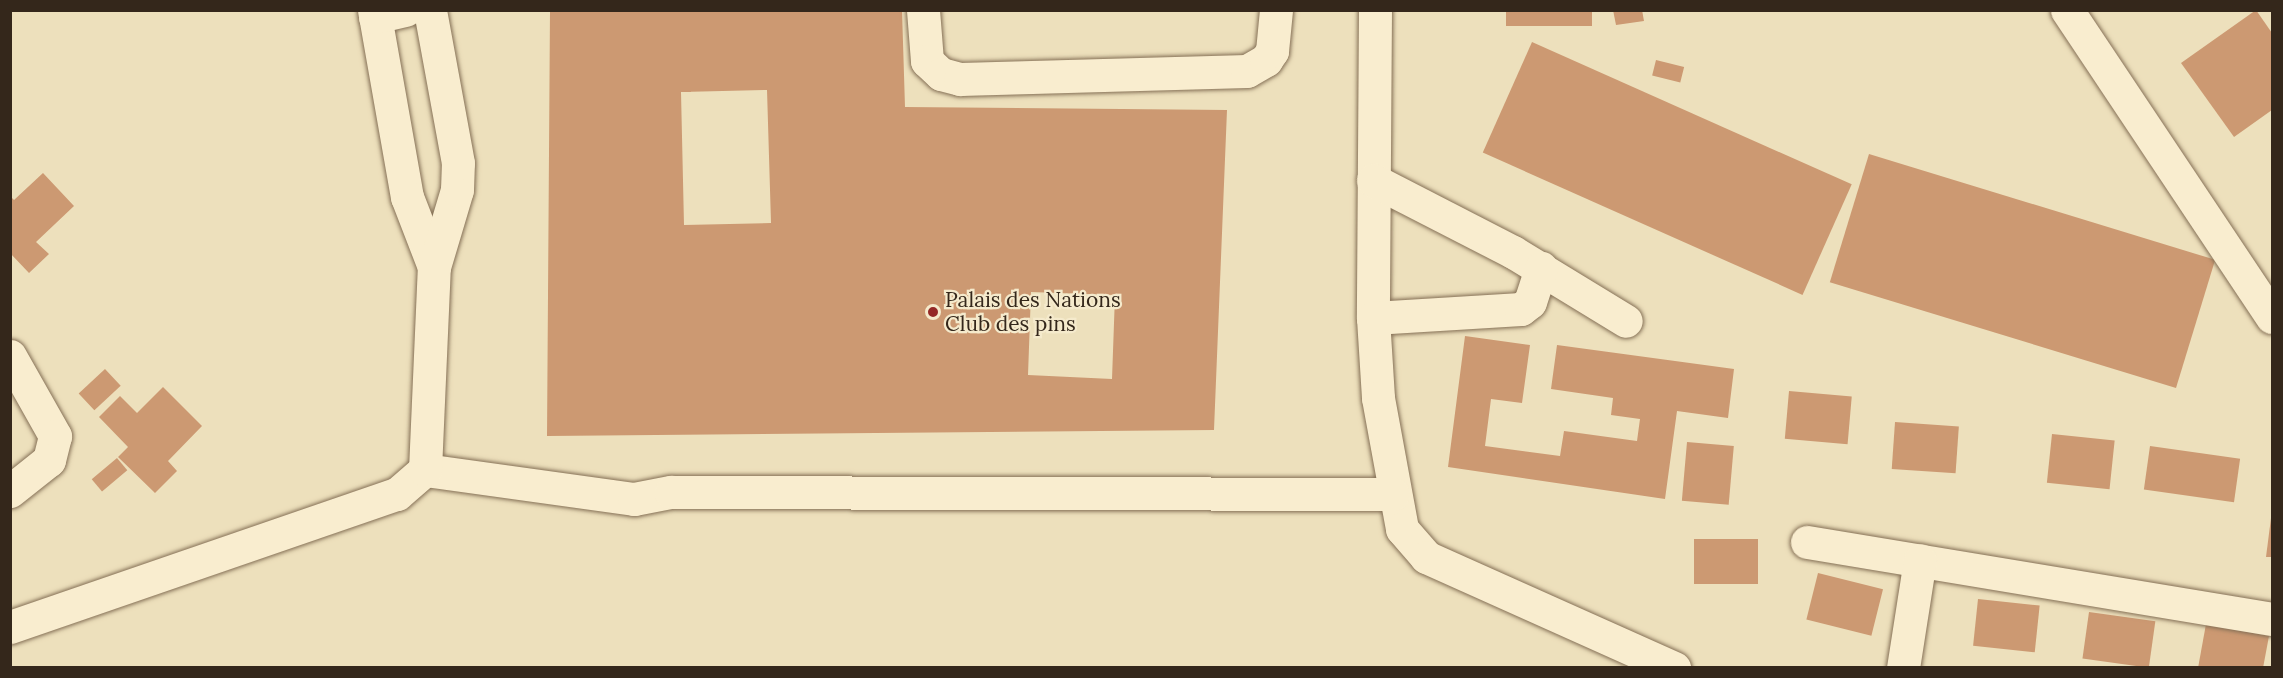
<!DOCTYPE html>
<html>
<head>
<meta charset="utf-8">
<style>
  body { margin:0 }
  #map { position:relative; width:2283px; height:678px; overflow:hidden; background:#ede0bc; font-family:Lora,serif }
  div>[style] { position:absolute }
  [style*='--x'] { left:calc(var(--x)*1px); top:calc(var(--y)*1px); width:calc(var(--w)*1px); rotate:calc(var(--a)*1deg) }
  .building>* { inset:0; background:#cc9972; transform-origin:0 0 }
  .roads { filter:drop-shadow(0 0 2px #857056) drop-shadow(0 0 2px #857056) }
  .minor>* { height:33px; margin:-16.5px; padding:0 16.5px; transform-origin:16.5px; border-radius:16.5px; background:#f9edcf }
  .dots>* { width:16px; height:16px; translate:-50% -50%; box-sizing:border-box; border:3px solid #f5eacc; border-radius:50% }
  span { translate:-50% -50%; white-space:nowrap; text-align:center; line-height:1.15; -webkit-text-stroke:4.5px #f5eacc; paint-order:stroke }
  .poi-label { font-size:21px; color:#34271b }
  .left { translate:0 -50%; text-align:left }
  .frame { position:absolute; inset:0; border:12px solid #34271b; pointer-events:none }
</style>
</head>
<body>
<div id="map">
  <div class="building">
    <div style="clip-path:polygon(evenodd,550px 10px,902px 10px,905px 107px,1227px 110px,1214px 430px,547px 436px,550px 10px,767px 90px,771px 223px,684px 225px,681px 92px,767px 90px,550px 10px,1031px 292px,1115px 295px,1112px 379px,1028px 375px,1031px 292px)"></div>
    <div style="left:1506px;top:10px;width:86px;height:16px"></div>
    <div style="clip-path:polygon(1613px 10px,1642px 10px,1644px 21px,1616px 25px)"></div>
    <div style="clip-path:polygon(2256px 10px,2272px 33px,2272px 110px,2234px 137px,2181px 63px)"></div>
    <div style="left:1532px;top:42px;width:350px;height:121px;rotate:24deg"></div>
    <div style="left:1656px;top:60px;width:29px;height:16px;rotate:14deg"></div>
    <div style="left:1869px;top:154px;width:362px;height:134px;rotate:17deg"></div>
    <div style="clip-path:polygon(43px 173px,74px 206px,36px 242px,49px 254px,29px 273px,10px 253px,10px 196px,14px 200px)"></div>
    <div style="clip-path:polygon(1465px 336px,1530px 345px,1522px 403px,1491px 399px,1485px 446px,1560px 456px,1564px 431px,1637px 441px,1640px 419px,1611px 415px,1613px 398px,1551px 389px,1557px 345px,1734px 369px,1728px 418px,1677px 411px,1665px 499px,1448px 467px)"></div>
    <div style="left:105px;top:369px;width:23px;height:36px;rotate:47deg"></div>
    <div style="clip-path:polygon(163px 387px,202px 426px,168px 461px,177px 471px,155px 493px,118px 457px,128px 447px,99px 417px,120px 396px,137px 413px)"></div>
    <div style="left:1789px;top:391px;width:63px;height:48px;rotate:5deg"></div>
    <div style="left:1895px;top:422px;width:64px;height:47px;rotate:4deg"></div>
    <div style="left:2052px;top:434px;width:63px;height:49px;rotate:6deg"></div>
    <div style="left:1687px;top:442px;width:47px;height:59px;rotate:5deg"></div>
    <div style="left:2150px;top:446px;width:91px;height:44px;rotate:8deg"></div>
    <div style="left:117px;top:458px;width:16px;height:33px;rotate:50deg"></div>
    <div style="clip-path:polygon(2271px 518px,2272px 518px,2272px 557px,2266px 557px)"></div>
    <div style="left:1694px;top:539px;width:64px;height:45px"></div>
    <div style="left:1818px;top:573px;width:67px;height:48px;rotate:14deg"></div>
    <div style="left:1978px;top:599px;width:62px;height:47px;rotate:6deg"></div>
    <div style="left:2089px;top:612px;width:67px;height:47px;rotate:8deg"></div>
    <div style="clip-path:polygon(2206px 624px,2269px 636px,2263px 668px,2198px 668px)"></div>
  </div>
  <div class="roads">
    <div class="minor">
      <div style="--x:374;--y:10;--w:190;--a:80"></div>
      <div style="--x:407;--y:197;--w:75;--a:68.9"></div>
      <div style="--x:923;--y:10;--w:51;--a:85.5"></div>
      <div style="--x:927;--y:61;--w:19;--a:43"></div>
      <div style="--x:941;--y:74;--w:20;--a:15"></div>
      <div style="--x:960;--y:79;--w:287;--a:-1.6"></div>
      <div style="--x:1247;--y:71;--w:22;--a:-30"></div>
      <div style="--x:1266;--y:60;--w:11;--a:-56"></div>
      <div style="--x:1272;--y:51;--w:41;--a:-84.4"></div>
      <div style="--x:1375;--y:10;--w:308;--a:90.4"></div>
      <div style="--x:1373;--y:318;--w:80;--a:86.4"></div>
      <div style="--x:1378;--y:398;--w:133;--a:79.6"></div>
      <div style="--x:1402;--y:529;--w:37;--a:49"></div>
      <div style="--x:1426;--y:557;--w:272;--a:24.1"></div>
      <div style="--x:2067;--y:10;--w:369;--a:56.3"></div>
      <div style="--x:375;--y:17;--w:31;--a:-13"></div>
      <div style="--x:1373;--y:180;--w:157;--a:27.2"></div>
      <div style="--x:1513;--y:252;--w:132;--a:31.4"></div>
      <div style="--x:1373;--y:318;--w:148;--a:-3.5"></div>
      <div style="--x:1521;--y:309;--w:11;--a:-38"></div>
      <div style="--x:1530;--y:302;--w:36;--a:-72"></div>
      <div style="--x:10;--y:356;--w:92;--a:60.6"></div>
      <div style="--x:55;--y:436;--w:25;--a:104"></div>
      <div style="--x:49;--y:460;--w:50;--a:141.5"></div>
      <div style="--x:425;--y:470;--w:211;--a:7.9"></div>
      <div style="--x:634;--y:499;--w:38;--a:-11"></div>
      <div style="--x:671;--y:492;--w:722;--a:0.16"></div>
      <div style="--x:1807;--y:542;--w:471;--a:9.4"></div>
      <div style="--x:10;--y:627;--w:409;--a:-19"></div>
      <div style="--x:397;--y:494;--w:37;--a:-41"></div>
      <div style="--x:425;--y:470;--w:203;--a:-87.5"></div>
      <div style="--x:434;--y:267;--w:80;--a:-73.4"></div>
      <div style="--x:457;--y:190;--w:27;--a:-88"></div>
      <div style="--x:458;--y:163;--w:156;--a:-100.4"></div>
      <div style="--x:1903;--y:668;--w:109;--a:-81.1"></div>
    </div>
  </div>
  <div class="dots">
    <div style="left:933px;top:312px;background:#942826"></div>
  </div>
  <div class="poi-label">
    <span class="left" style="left:945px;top:312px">Palais des Nations<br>Club des pins</span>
  </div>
  <div class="frame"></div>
</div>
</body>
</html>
